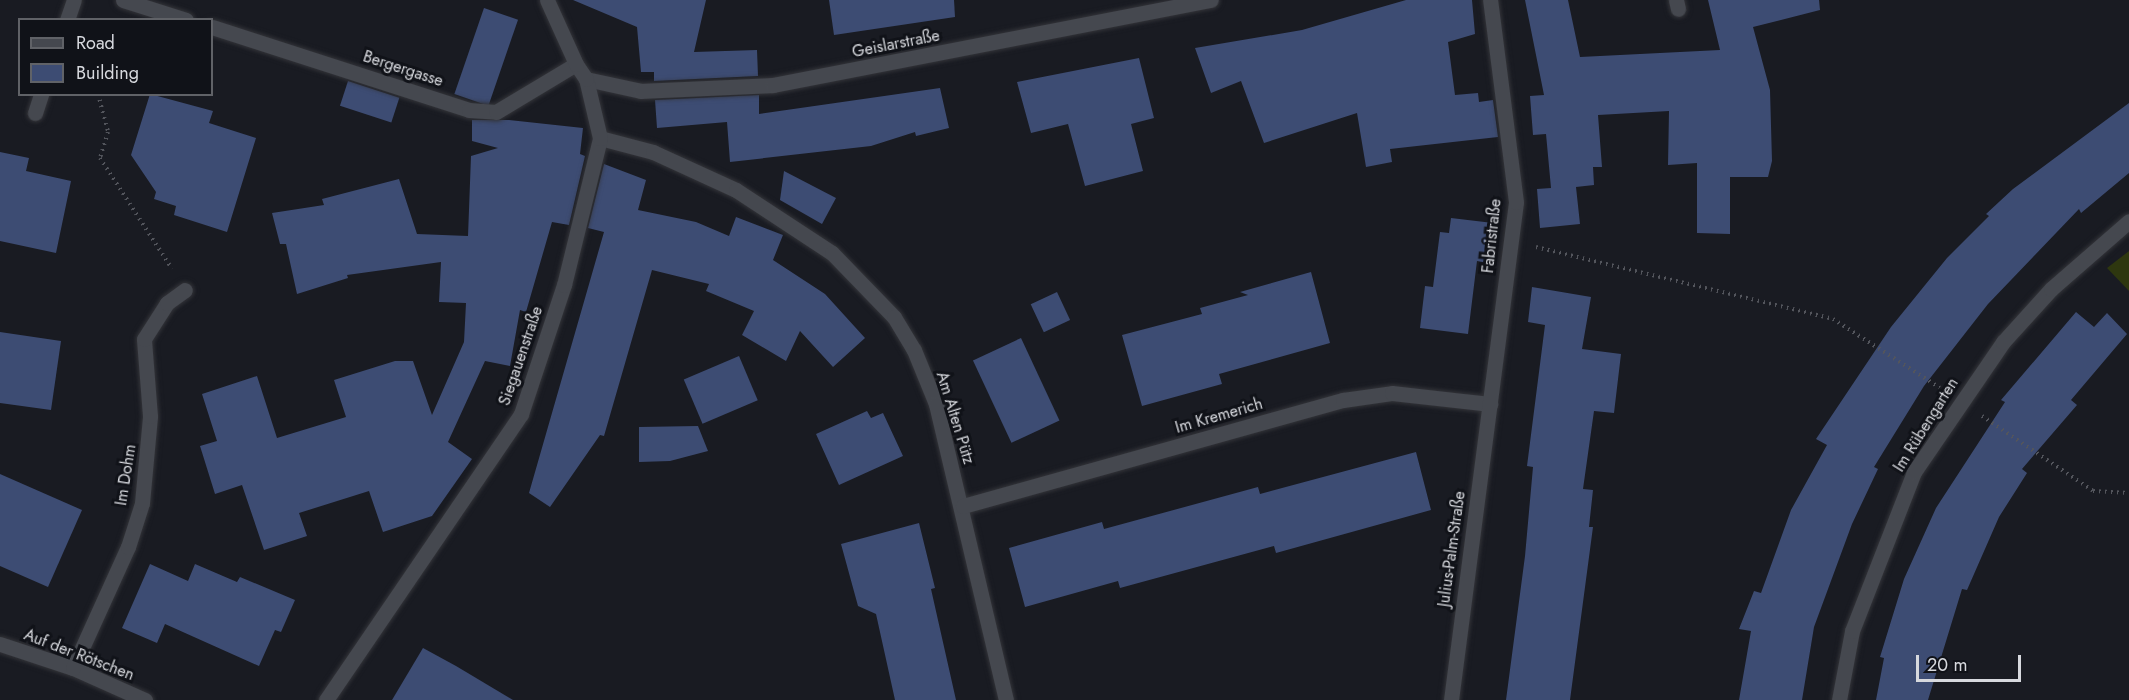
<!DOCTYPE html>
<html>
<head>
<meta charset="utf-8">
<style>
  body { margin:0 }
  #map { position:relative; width:2129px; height:700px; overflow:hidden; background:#191b22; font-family:Jost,sans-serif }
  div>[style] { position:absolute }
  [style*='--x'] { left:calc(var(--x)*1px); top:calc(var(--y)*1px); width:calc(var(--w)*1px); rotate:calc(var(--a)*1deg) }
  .green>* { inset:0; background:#2e370f }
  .building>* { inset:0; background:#3d4c73; transform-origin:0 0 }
  .path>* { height:4px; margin-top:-2px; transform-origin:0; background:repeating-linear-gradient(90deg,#53555c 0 1.5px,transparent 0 6px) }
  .roads { filter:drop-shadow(0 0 2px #333439) drop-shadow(0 0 2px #333439) }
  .minor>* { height:15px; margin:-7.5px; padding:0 7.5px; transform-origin:7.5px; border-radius:7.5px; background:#45484f }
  span { translate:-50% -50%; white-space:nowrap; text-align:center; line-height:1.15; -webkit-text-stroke:6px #101218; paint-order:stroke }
  .street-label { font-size:16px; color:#d7d9de }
  .legend { position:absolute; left:18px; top:18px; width:195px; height:78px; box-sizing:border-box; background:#101218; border:2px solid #606267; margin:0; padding:8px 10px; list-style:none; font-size:18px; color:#d7d9de }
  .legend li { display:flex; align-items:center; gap:12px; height:30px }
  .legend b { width:30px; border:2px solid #606267 }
  .scale { position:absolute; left:1916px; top:655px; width:105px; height:27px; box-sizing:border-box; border:3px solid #d7d9de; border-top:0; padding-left:8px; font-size:18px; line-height:21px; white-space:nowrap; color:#d7d9de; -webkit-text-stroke:4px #101218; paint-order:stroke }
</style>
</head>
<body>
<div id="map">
  <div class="green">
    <div style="clip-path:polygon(2129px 251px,2129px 291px,2107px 268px)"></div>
  </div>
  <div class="building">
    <div style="clip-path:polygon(573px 0,706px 0,694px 52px,757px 50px,758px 76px,654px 81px,654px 72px,641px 72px,637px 27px)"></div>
    <div style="clip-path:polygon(829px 0,954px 0,955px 17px,834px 35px)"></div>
    <div style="clip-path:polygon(1406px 0,1472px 0,1475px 34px,1448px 42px,1455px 95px,1478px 93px,1479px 102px,1493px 100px,1498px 137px,1390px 149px,1392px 162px,1366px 167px,1357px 113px,1264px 143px,1241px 81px,1211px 93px,1195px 48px,1302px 30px)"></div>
    <div style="clip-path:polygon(1525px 0,1568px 0,1580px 57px,1720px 50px,1708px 0,1819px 0,1820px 10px,1753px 27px,1770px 90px,1772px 161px,1768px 177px,1730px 177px,1730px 234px,1697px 233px,1697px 163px,1668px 165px,1669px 111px,1598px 115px,1602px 167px,1593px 167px,1594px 185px,1576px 187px,1580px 224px,1540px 228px,1537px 189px,1551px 188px,1546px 134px,1533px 135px,1530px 96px,1544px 95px)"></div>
    <div style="left:484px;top:8px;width:36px;height:91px;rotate:19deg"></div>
    <div style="clip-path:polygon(1139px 58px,1154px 118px,1131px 124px,1143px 171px,1085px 186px,1068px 124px,1031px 133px,1017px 82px)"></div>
    <div style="left:348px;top:81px;width:54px;height:26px;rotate:18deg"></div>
    <div style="clip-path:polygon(940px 88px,949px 128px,916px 136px,915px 132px,871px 146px,730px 162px,727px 122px,657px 128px,655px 100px,759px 95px,759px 114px)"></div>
    <div style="clip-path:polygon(150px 94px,213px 111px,209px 123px,256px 138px,227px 232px,174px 215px,176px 206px,154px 199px,156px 192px,131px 155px)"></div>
    <div style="clip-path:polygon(2129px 103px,2129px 173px,2081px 213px,2079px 209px,1988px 304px,1924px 386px,1874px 467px,1878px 469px,1852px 524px,1814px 627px,1802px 700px,1739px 700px,1751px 631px,1739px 629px,1754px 591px,1761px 593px,1791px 510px,1827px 445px,1816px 439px,1891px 327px,1947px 258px,1989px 216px,1986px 214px,2013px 189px)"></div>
    <div style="clip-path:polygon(472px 120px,509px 120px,583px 128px,580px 154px,585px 156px,569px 225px,552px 222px,526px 312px,520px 310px,510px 366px,485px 361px,448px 442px,472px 459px,432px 516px,383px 532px,369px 491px,299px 513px,307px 536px,264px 550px,242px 485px,215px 494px,200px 446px,217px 441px,202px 394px,257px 376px,277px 438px,346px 417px,334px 380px,395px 361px,413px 361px,432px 415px,464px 342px,466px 303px,439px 302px,441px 262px,347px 275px,348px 278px,297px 294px,286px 244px,280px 244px,272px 213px,324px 205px,322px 199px,399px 179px,417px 234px,468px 236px,471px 156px,498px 148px,472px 141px)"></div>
    <div style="clip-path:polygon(0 152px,29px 158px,26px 171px,71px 181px,56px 253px,0 241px)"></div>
    <div style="clip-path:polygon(604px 164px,646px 180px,638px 210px,696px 222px,729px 236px,736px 217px,783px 235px,773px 260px,825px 294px,865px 338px,833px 367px,800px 331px,786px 361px,742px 335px,754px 311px,706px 291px,709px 284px,652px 270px,604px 436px,600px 435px,550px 507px,529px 493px,604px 232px,588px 228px)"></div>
    <div style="clip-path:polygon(784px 171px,836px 198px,822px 224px,780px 200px)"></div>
    <div style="clip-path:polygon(1451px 218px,1493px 223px,1488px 263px,1477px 261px,1468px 334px,1420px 328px,1425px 286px,1433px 287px,1440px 232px,1449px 233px)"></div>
    <div style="clip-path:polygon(1311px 272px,1330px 343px,1219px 374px,1222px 384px,1142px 406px,1122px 335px,1202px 314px,1200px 308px,1248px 295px,1240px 292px)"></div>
    <div style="clip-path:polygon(1532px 287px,1591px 297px,1582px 349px,1621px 354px,1614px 413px,1594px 411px,1583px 489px,1593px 490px,1589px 527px,1593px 527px,1570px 700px,1506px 700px,1525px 556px,1533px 467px,1527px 466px,1545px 325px,1528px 322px)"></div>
    <div style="left:1057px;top:292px;width:31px;height:29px;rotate:65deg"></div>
    <div style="clip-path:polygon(2076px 312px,2094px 327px,2107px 313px,2127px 334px,2071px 400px,2077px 405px,2022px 469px,2027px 473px,1999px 517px,1967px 590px,1962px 589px,1928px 700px,1876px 700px,1884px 658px,1880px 657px,1904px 579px,1936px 508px,2005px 402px,2001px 400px)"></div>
    <div style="clip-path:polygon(0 332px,61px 341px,51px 410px,0 403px)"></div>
    <div style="left:1021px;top:338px;width:91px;height:53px;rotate:65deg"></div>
    <div style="left:739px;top:356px;width:48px;height:60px;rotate:67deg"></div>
    <div style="clip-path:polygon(867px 411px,871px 418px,883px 413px,903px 456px,839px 485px,816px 434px)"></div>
    <div style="clip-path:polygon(698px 426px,708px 451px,670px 461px,639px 462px,639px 427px)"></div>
    <div style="clip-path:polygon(1416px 452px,1431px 510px,1276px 553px,1274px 546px,1120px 588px,1118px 581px,1025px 607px,1009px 548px,1102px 522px,1104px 529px,1258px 487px,1260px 494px)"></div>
    <div style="clip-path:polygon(0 474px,82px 510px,48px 587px,0 566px)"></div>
    <div style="clip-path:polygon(919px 523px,935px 588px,931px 589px,956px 700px,895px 700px,876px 614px,858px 606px,841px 544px)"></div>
    <div style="clip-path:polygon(150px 564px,188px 581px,195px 564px,237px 582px,240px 577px,295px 600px,281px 632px,275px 630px,259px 666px,165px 624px,157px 643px,122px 628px)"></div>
    <div style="clip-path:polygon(423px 648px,456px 666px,513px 700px,392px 700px)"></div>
  </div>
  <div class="path">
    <div style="--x:98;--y:94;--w:39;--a:75"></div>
    <div style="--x:108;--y:132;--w:27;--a:107"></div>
    <div style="--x:100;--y:158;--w:132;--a:57"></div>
    <div style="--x:1536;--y:247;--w:306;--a:13.6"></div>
    <div style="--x:1833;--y:319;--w:127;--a:32.8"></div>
    <div style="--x:1982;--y:416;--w:134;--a:34"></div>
    <div style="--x:2093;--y:491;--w:36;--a:3"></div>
  </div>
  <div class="roads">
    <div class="minor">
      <div style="--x:123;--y:0;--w:66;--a:17.6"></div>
      <div style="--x:1676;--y:0;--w:9;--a:77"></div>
      <div style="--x:67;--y:20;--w:21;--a:-71"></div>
      <div style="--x:212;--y:27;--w:270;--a:17.9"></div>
      <div style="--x:469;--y:110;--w:27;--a:4"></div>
      <div style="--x:496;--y:112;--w:93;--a:-31"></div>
      <div style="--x:586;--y:79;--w:56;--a:12.3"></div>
      <div style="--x:641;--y:91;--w:132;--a:-2.6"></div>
      <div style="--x:773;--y:85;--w:446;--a:-11"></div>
      <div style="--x:35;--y:113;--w:20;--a:-72"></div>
      <div style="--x:600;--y:138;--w:55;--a:14.8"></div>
      <div style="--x:653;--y:152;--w:91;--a:24.6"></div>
      <div style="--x:736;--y:190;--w:115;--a:33.3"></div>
      <div style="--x:832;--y:253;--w:89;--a:45.9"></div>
      <div style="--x:894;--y:317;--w:39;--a:59"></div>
      <div style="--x:914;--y:350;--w:58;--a:67.8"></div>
      <div style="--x:936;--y:404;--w:304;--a:76.7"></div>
      <div style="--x:963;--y:506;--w:395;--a:-15.6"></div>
      <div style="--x:1343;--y:400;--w:49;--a:-8.1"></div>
      <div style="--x:1392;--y:393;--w:99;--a:6.4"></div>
      <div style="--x:0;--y:644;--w:77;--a:18.2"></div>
      <div style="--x:73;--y:668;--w:79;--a:24"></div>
      <div style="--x:73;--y:668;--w:133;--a:-65.6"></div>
      <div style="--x:128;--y:547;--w:46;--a:-72.3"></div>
      <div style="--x:142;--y:503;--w:87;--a:-84.7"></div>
      <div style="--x:150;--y:416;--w:77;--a:-94.5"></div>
      <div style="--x:144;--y:339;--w:43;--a:-57.4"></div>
      <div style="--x:167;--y:303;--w:22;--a:-36"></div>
      <div style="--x:326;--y:700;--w:346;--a:-55.7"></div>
      <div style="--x:521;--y:414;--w:136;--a:-71.6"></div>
      <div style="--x:564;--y:285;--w:151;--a:-76.2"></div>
      <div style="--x:600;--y:138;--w:61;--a:-103.3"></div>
      <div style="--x:586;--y:79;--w:18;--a:-124"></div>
      <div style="--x:576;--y:64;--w:70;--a:-114.4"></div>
      <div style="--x:1451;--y:700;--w:502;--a:-82.56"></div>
      <div style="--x:1516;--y:202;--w:204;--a:-97.3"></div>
      <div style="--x:1839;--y:700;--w:70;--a:-79.3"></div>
      <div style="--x:1852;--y:631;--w:171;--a:-68.7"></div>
      <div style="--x:1914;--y:472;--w:158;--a:-55.6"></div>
      <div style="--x:2003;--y:342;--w:72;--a:-47.8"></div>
      <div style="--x:2051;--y:289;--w:103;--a:-41.1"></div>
    </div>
  </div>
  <div class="street-label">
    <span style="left:896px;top:44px;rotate:-11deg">Geislarstraße</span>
    <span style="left:403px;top:69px;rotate:18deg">Bergergasse</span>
    <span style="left:1492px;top:236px;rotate:-84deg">Fabristraße</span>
    <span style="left:521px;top:356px;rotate:-71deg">Siegauenstraße</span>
    <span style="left:1219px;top:416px;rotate:-16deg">Im Kremerich</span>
    <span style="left:955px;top:418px;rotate:73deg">Am Alten Pütz</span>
    <span style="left:1926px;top:425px;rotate:-58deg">Im Rübengarten</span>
    <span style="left:126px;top:475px;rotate:-81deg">Im Dohm</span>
    <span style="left:1452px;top:549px;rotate:-82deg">Julius-Palm-Straße</span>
    <span style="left:79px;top:655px;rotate:21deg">Auf der Rötschen</span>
  </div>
  <ul class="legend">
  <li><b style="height:8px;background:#45484f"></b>Road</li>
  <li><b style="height:16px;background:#3d4c73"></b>Building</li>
  </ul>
  <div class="scale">20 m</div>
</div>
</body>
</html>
